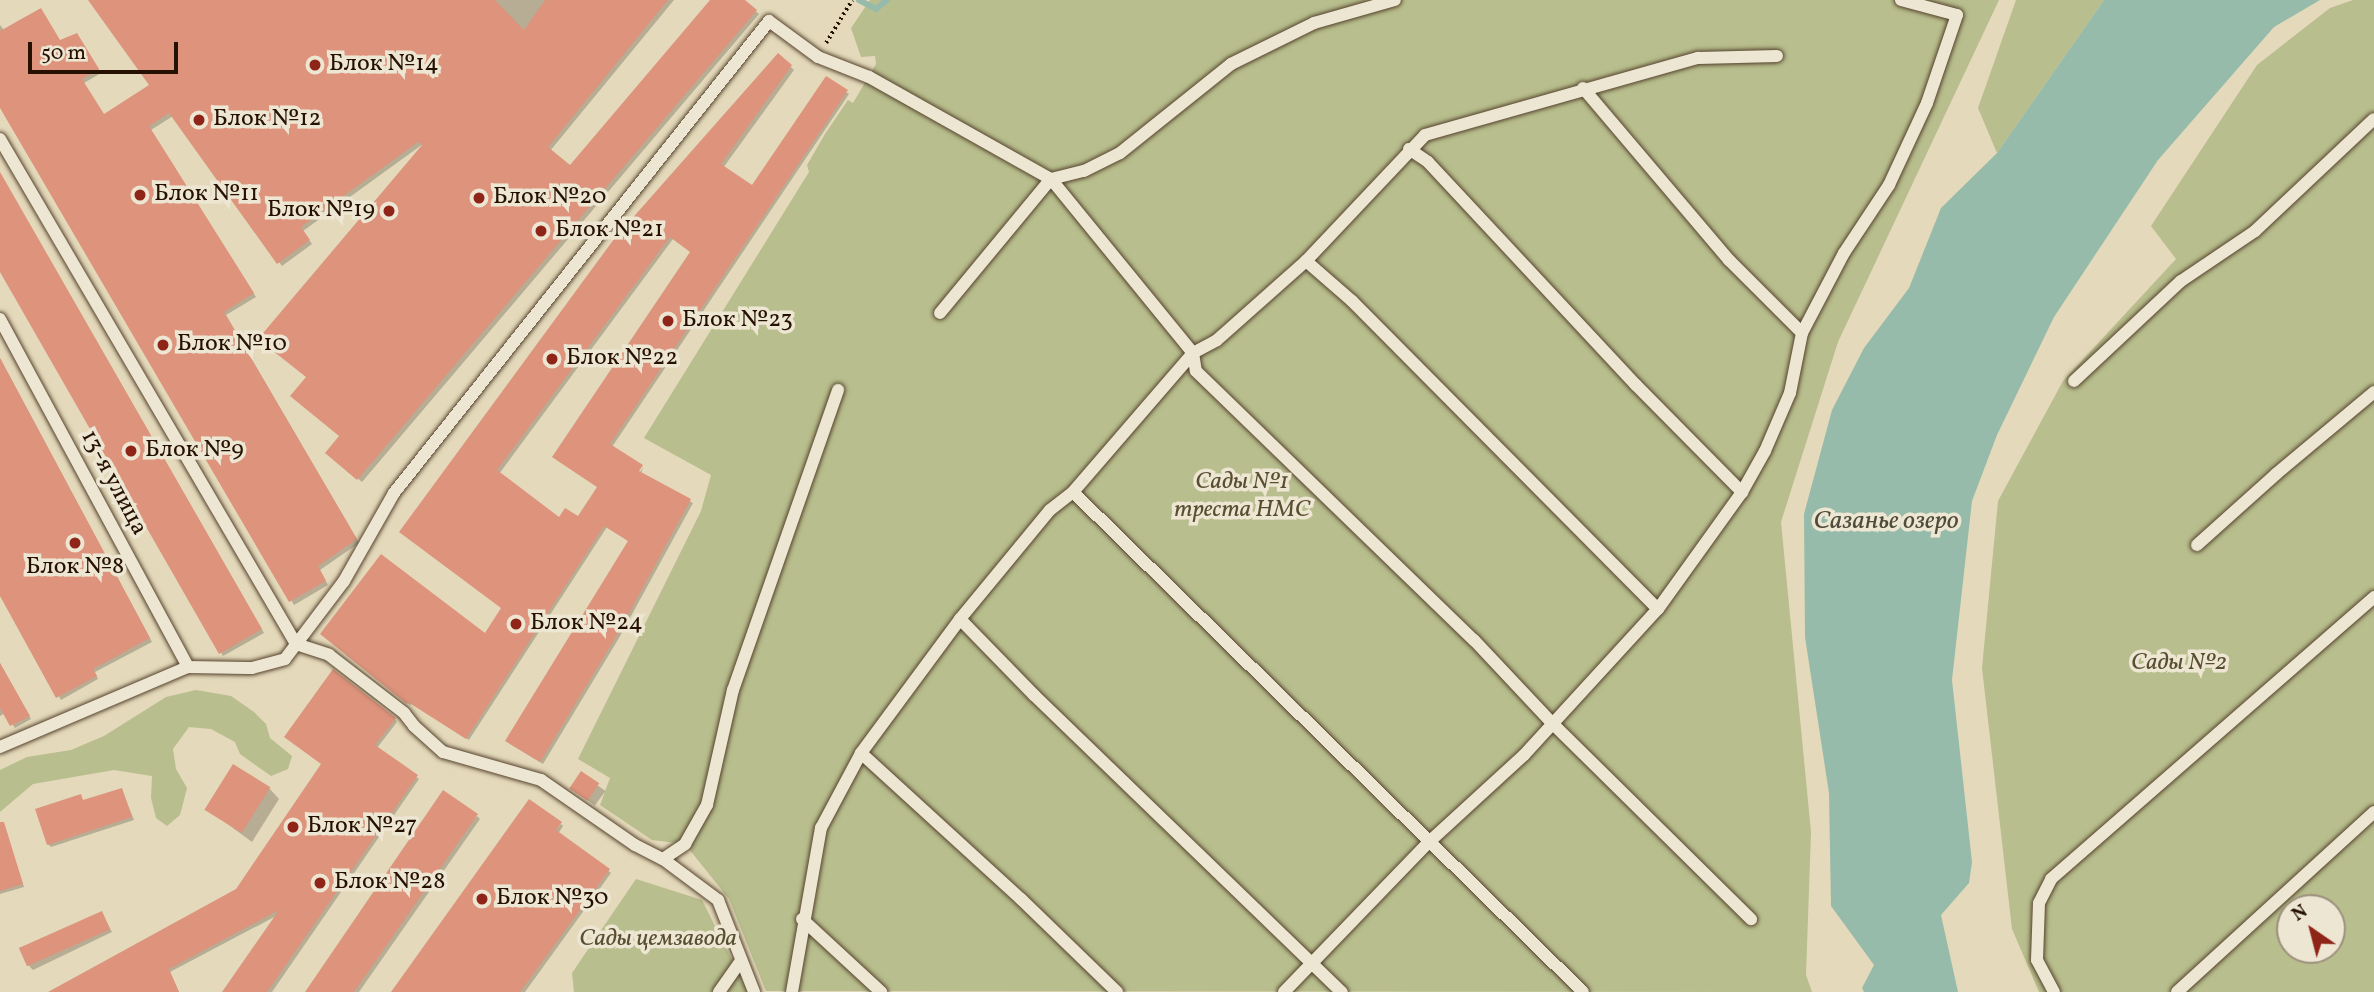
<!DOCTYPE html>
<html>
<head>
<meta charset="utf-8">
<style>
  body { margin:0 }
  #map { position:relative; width:2374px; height:992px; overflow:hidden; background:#e4d9ba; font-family:Vollkorn,serif }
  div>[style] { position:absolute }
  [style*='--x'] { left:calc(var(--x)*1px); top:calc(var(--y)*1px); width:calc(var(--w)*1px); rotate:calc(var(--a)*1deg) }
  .green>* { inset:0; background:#b8be8d }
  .water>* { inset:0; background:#97bbaa }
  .shadow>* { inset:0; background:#0003; transform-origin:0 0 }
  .stream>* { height:6px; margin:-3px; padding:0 3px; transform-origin:3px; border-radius:3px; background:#97bbaa }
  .building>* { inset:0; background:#dd937c; transform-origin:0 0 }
  .path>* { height:3.5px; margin-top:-1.75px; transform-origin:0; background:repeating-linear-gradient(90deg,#261100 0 2px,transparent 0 5.5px) }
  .roads { filter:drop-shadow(0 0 2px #56432e) drop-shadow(0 0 2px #56432e) }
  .lane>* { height:12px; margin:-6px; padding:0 6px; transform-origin:6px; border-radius:6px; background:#ede6d2 }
  .dots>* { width:19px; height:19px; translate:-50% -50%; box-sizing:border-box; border:4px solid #ede6d2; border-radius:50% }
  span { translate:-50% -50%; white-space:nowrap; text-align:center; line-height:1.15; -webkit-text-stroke:7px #ede6d2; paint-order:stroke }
  .poi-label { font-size:24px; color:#261100 }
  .left { translate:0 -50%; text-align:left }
  .right { translate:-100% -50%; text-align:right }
  .street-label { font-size:24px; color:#261100 }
  .park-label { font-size:24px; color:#594e31; font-style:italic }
  .water-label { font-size:26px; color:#4e4c3c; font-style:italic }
  .north { position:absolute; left:2276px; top:894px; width:70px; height:70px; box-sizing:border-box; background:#ede6d2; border:2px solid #9d917e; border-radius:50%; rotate:325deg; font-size:19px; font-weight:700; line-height:28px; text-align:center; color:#261100 }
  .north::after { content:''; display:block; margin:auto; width:24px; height:32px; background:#8f2418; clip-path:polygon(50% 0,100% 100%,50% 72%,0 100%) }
  .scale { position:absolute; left:28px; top:42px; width:150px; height:32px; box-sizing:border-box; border:4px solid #261100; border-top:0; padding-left:9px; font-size:21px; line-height:24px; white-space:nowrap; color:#261100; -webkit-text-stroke:5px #ede6d2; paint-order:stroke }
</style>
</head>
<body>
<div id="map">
  <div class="green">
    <div style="clip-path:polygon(870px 0,1999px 0,1838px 342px,1781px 522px,1811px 832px,1806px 975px,1812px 992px,766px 991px,729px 899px,685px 844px,652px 840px,600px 805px,610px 778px,578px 759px,701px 511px,711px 475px,644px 438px,809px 172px,807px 165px,825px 134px,848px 100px,853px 103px,876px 64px,875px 56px,861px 57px,851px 28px)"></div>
    <div style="clip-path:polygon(2016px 0,2104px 0,1997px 153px,1978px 108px)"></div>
    <div style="clip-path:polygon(evenodd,2353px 0,2374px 0,2374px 992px,2039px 992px,2012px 929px,1982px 668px,1998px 501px,2063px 381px,2176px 259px,2151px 226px,2257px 65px,2330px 8px,2353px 0,2290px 908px,2332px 908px,2332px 950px,2290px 950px,2290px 908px)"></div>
    <div style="clip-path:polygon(196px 690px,231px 696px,254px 712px,266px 724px,270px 738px,292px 756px,288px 769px,271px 776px,240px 754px,235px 742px,211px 729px,189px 727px,173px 749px,176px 769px,187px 788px,180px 815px,167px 826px,156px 818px,151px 798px,152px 776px,114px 770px,33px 784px,0 812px,0 770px,27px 757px,71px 750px,104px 736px,166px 697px)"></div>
    <div style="clip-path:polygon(636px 879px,702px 900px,748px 992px,574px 992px,572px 973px)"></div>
  </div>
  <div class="water">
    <div style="clip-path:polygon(2104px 0,2320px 0,2274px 27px,2158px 160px,2054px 317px,1997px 435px,1972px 501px,1952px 680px,1972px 862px,1969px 883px,1941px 915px,1958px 992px,1864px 992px,1862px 988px,1874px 965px,1831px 906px,1829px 793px,1805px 637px,1804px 514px,1832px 410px,1864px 348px,1909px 288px,1941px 208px,1997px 153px)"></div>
  </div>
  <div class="shadow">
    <div style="clip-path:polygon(90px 0,674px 0,550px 151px,570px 167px,712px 0,743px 0,759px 14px,362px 482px,328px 453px,342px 437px,308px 377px,423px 144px,303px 231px,312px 244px,282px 266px,173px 116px,151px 130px,256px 297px,226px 315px,359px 543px,320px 570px,328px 585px,294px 605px,0 105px,0 25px,4px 30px,61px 42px,80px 39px,101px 73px,84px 83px,104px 116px,152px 86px)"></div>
    <div style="clip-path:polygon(evenodd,778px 55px,794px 70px,723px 168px,753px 187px,846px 92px,849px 94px,612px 447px,636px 479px,643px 467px,641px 474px,693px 503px,619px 638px,543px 764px,510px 744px,630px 542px,607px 527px,469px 740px,412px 704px,410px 705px,346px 655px,486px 636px,503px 608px,404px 535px,778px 55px,673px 239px,692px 252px,557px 460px,599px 488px,579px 519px,560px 519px,499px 474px,673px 239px)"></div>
    <div style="clip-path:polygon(0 173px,264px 633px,223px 656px,0 268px)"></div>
    <div style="clip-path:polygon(0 358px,152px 642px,95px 672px,98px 679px,61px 700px,0 592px)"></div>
    <div style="clip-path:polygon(0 663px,31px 719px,15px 728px,5px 713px,0 716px)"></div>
    <div style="clip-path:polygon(395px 719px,397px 722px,377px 748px,419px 779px,272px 992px,224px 992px,278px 915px,170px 972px,179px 992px,52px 992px,238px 891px)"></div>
    <div style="left:582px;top:774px;width:29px;height:18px;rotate:36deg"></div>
    <div style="clip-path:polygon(269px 788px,279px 799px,252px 842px,207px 809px)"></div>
    <div style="clip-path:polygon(122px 790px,134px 820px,51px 847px,48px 844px,80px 796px,84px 802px)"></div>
    <div style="clip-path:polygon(477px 816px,480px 819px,359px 992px,307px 992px)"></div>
    <div style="clip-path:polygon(561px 824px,563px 826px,558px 834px,611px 873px,525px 992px,396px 992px)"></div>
    <div style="clip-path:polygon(6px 832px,24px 887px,0 894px,0 834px)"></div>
    <div style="clip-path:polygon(102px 914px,112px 932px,33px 970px,30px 967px,22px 951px)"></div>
  </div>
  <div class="stream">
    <div style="--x:859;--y:0;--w:19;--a:28"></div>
    <div style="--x:876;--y:9;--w:14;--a:-39"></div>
  </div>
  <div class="building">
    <div style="clip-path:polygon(88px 0,495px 0,524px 30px,545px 0,668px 0,548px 147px,570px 165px,710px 0,745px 0,757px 10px,357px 480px,325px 453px,339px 436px,290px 396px,306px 377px,258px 339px,422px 145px,418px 142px,301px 227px,310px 240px,277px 264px,169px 113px,149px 126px,254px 293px,224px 312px,357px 539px,318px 566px,326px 581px,289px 602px,0 108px,0 31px,41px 8px,60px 40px,77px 33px,99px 69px,82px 79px,104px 114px,149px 85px)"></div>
    <div style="clip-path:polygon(evenodd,778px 53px,792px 65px,721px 164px,752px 185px,826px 76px,848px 90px,610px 444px,643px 465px,639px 471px,691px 499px,617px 635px,540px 762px,505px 741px,628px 541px,604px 526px,466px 739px,408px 702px,407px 704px,320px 634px,381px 554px,485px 633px,501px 608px,399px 532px,614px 239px,778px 53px,670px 237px,690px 252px,552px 457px,597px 487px,578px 516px,565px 508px,559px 517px,497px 470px,670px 237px)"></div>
    <div style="clip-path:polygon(0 172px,262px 629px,219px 654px,0 272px)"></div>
    <div style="clip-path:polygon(0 358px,150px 638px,93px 669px,97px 676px,56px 698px,0 596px)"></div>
    <div style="clip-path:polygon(0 663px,30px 716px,10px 726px,0 708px)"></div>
    <div style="clip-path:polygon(333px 669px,396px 718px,375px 745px,418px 775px,267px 992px,222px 992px,279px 910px,169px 969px,179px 992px,48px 992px,236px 889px,321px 764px,284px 737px)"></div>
    <div style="left:233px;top:764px;width:44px;height:54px;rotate:32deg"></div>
    <div style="left:581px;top:771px;width:22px;height:21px;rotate:34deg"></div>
    <div style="clip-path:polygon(122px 788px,132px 817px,47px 845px,35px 809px,81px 794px,83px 800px)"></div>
    <div style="clip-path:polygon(443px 790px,478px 814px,354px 992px,305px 992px)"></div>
    <div style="clip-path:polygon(529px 799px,562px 822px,556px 830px,610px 869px,520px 992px,391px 992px)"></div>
    <div style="clip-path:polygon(0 822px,4px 822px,23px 884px,0 891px)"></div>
    <div style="left:102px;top:911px;width:20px;height:91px;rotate:66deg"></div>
  </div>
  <div class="path">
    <div style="--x:826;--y:43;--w:50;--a:-58.8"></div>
  </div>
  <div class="roads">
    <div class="lane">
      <div style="--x:1583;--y:88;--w:226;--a:49.7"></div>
      <div style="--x:1729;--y:260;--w:103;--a:45"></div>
      <div style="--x:0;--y:139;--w:585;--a:59.62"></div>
      <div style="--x:296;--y:644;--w:35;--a:18"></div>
      <div style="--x:329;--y:655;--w:95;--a:37.7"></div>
      <div style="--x:404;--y:713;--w:16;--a:52"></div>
      <div style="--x:414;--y:726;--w:39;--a:42"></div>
      <div style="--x:443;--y:752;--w:102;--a:15.9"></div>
      <div style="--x:541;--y:780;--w:114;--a:34.7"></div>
      <div style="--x:635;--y:845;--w:31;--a:27"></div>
      <div style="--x:663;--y:859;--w:69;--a:36.7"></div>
      <div style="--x:718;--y:900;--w:99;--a:68.6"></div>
      <div style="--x:1409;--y:149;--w:23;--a:34"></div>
      <div style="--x:1428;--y:162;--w:305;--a:47"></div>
      <div style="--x:1636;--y:385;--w:151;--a:45.3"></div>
      <div style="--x:1306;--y:261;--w:61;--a:41"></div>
      <div style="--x:1352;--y:301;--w:434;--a:45.2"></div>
      <div style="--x:940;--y:313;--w:174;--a:-50.4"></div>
      <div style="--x:1051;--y:179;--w:34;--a:-14"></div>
      <div style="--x:1084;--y:171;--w:40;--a:-26.6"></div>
      <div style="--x:1120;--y:153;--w:142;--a:-38.7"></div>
      <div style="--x:1231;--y:64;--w:93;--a:-26.3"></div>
      <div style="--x:1314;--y:23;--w:84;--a:-15.9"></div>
      <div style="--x:0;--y:319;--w:396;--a:61.6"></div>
      <div style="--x:2074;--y:381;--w:146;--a:-43.1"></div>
      <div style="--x:2181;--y:281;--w:89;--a:-34"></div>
      <div style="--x:2255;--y:231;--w:163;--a:-43.3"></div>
      <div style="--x:1073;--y:492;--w:714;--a:44.43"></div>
      <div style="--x:2197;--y:545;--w:106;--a:-41.9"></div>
      <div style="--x:2276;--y:474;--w:128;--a:-39.9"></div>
      <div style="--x:960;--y:619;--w:106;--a:45.8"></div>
      <div style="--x:1034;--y:695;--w:428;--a:44"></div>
      <div style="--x:0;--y:747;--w:204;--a:-23.1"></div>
      <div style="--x:188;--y:667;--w:64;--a:0.9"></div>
      <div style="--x:252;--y:668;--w:34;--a:-15"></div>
      <div style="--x:285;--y:659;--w:98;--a:-52.9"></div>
      <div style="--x:344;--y:581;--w:101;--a:-60.4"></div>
      <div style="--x:394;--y:493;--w:603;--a:-51.53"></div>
      <div style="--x:769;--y:21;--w:61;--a:36.3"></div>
      <div style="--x:818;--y:57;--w:55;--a:21.4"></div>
      <div style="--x:869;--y:77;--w:209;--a:29.3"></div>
      <div style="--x:1051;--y:179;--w:225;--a:50.8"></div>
      <div style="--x:1193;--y:353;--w:18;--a:81"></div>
      <div style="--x:1196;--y:371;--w:387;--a:44.1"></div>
      <div style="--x:1474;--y:640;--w:112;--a:46.8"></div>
      <div style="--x:1551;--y:722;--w:281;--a:44.6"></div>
      <div style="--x:861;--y:753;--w:217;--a:42.4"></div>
      <div style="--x:1021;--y:899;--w:134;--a:44.1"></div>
      <div style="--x:663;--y:859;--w:27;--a:-34"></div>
      <div style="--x:685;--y:844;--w:45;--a:-60.6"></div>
      <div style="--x:707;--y:805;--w:118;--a:-77.3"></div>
      <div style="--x:733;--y:690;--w:318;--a:-70.7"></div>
      <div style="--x:802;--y:919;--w:108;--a:42.7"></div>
      <div style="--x:719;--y:992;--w:38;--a:-55"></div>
      <div style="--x:792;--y:992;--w:167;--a:-80"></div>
      <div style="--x:821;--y:828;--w:85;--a:-61.9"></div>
      <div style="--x:861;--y:753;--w:167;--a:-53.5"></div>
      <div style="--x:960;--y:619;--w:141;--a:-50.5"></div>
      <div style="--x:1050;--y:510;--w:29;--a:-38"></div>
      <div style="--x:1073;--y:492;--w:184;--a:-49.2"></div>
      <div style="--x:1193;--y:353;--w:27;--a:-28"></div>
      <div style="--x:1217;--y:340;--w:119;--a:-41.6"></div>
      <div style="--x:1306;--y:261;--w:173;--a:-46.6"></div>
      <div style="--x:1425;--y:135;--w:284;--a:-15.8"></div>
      <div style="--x:1698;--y:58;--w:79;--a:-1.5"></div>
      <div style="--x:1284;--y:992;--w:209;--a:-46"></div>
      <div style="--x:1429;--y:842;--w:129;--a:-42.5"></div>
      <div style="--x:1524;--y:755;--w:198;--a:-47.5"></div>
      <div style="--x:1658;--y:609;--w:144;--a:-54.3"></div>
      <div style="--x:1742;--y:492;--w:47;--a:-60.7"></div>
      <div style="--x:1765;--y:451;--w:63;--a:-66.7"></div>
      <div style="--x:1790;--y:393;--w:61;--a:-78.7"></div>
      <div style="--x:1802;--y:333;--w:90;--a:-62.3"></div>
      <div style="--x:1844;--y:253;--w:82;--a:-56.5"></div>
      <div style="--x:1889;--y:185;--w:90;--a:-65.1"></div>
      <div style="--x:1927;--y:103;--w:93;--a:-71.2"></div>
      <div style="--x:1957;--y:15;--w:58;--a:-165"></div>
      <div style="--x:2054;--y:992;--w:36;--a:-118"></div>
      <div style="--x:2037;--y:960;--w:57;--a:-88"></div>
      <div style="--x:2039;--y:903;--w:27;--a:-63"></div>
      <div style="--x:2051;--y:879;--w:429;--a:-41.1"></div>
      <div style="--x:2177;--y:992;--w:267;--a:-42.4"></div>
    </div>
  </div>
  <div class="dots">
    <div style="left:315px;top:65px;background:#8f2418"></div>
    <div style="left:199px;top:120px;background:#8f2418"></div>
    <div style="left:140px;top:195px;background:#8f2418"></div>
    <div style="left:479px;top:198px;background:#8f2418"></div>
    <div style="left:389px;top:211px;background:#8f2418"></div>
    <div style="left:541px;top:231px;background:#8f2418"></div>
    <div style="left:668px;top:321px;background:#8f2418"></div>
    <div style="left:163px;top:345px;background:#8f2418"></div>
    <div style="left:552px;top:359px;background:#8f2418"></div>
    <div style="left:131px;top:451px;background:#8f2418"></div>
    <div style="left:75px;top:543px;background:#8f2418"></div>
    <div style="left:516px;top:624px;background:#8f2418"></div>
    <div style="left:293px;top:827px;background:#8f2418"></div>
    <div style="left:320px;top:883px;background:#8f2418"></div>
    <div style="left:482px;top:899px;background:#8f2418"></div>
  </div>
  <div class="poi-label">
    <span class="left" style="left:329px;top:65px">Блок №14</span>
    <span class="left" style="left:213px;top:120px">Блок №12</span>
    <span class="left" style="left:154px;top:195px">Блок №11</span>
    <span class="left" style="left:493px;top:198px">Блок №20</span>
    <span class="right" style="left:375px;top:211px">Блок №19</span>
    <span class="left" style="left:555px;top:231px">Блок №21</span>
    <span class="left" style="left:682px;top:321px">Блок №23</span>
    <span class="left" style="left:177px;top:345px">Блок №10</span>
    <span class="left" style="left:566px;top:359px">Блок №22</span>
    <span class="left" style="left:145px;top:451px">Блок №9</span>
    <span style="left:75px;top:568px">Блок №8</span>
    <span class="left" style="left:530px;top:624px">Блок №24</span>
    <span class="left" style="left:307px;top:827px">Блок №27</span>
    <span class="left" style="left:334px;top:883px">Блок №28</span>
    <span class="left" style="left:496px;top:899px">Блок №30</span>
  </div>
  <div class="street-label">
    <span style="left:113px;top:483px;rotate:62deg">13-я улица</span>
  </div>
  <div class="park-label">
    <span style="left:1242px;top:497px">Сады №1<br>треста НМС</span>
    <span style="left:2179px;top:664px">Сады №2</span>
    <span style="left:658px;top:940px">Сады цемзавода</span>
  </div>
  <div class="water-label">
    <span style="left:1886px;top:522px">Сазанье озеро</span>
  </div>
  <div class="north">N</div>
  <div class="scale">50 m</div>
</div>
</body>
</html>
